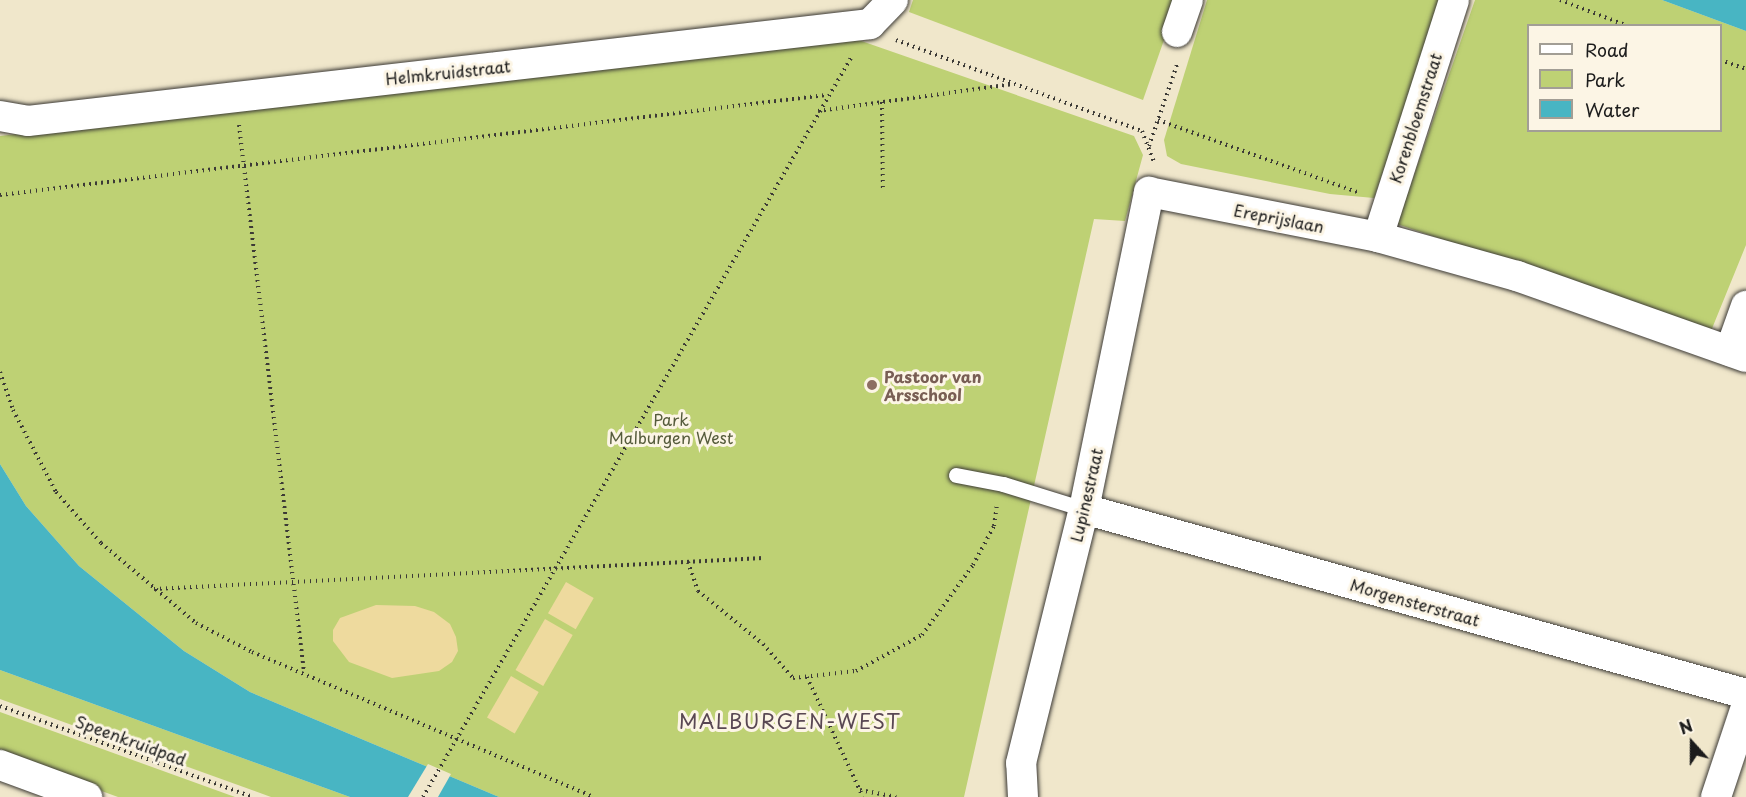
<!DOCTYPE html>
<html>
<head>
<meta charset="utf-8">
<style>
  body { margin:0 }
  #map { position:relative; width:1746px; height:797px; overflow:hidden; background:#f0e7cb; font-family:"Playpen Sans",sans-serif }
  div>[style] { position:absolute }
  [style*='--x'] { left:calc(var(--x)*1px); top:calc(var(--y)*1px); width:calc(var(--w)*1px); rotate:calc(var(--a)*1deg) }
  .green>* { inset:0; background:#bed174 }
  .sand>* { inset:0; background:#eeda9e; transform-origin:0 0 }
  .water>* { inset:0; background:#48b5c3 }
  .pier>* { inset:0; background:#f0e7cb }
  .path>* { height:4px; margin-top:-2px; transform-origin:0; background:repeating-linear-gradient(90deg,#3c3a36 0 1.5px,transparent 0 6px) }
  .roads { filter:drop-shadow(0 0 2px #3c3a36) drop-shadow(0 0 2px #3c3a36) }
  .service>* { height:15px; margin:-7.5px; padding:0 7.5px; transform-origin:7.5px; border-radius:7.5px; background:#fff }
  .minor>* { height:30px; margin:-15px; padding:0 15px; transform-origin:15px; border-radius:15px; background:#fff }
  .dots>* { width:16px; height:16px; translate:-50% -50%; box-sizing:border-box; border:3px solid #fcf5e5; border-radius:50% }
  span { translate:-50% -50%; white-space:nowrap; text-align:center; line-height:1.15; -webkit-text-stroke:6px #fcf5e5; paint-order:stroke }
  .street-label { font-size:16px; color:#1c1c1c }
  .education-label { font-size:16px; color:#785e54; font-weight:700 }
  .left { translate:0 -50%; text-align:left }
  .park-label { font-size:16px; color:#555b3b }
  .quarter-label { font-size:20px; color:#594753; letter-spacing:1.5px }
  .legend { position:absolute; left:1527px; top:24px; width:195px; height:108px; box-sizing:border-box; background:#fcf5e5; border:2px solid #a29e95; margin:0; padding:8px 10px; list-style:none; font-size:18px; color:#1c1c1c }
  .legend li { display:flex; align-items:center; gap:12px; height:30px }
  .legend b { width:30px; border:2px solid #a29e95 }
  .north { position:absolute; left:1662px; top:713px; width:60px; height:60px; -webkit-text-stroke:4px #fcf5e5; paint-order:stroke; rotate:339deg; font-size:16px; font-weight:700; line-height:24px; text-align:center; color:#1c1c1c }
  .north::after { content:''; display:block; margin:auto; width:21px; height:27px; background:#1c1c1c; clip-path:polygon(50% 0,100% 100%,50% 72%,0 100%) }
</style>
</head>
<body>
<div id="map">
  <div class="green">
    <div style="clip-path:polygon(913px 0,1178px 0,1143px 100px,909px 12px)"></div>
    <div style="clip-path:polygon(1207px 0,1442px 0,1374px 198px,1330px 194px,1181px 164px,1167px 156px,1164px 140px)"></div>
    <div style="clip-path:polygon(evenodd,1475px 0,1662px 0,1746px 31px,1746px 245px,1711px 331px,1397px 224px,1475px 0,1528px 26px,1720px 26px,1720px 130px,1528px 130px,1528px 26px)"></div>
    <div style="clip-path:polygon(847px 36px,1134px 136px,1143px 155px,1125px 221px,1094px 219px,964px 797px,499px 797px,250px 692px,184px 651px,79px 566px,26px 506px,0 464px,0 136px)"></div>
    <div style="clip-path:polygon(0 670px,350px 797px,271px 797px,0 699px)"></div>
    <div style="clip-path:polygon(0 712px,235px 797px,118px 797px,0 754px)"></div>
  </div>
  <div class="sand">
    <div style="left:566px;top:582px;width:32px;height:36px;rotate:30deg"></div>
    <div style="clip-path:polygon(376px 605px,415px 606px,434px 612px,450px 624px,456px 637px,458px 651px,452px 662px,439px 671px,392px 678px,349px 662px,333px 641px,333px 630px,340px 618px)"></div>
    <div style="left:545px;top:619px;width:32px;height:59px;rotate:30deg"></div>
    <div style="left:511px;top:676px;width:32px;height:48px;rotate:30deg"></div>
  </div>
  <div class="water">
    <div style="clip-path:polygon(1662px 0,1746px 0,1746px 31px)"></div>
    <div style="clip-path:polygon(0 464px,26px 506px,79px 566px,184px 651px,250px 692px,499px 797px,350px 797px,0 670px)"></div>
  </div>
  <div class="pier">
    <div style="clip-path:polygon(428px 764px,451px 774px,438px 797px,408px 797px)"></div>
  </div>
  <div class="path">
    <div style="--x:1560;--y:0;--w:73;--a:20.9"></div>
    <div style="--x:896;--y:40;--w:262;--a:20.3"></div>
    <div style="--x:1142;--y:131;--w:33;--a:69"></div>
    <div style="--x:1720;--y:60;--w:28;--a:19"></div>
    <div style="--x:882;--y:102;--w:89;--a:89.4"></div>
    <div style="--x:818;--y:111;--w:197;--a:-7.9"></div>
    <div style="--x:1158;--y:120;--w:215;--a:19.9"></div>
    <div style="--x:239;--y:125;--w:551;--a:83.22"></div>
    <div style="--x:1149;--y:146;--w:89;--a:-71"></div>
    <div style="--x:0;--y:195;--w:832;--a:-6.9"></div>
    <div style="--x:0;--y:372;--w:40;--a:71.1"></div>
    <div style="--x:13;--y:410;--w:93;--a:62.3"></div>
    <div style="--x:56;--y:492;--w:68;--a:48.6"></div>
    <div style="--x:101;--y:543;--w:124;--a:40.1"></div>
    <div style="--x:196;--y:623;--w:63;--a:27.4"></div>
    <div style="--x:252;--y:652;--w:371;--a:23"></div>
    <div style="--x:688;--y:562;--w:31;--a:71"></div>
    <div style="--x:698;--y:591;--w:84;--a:39.2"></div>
    <div style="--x:763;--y:644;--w:45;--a:48.6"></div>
    <div style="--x:793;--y:678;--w:63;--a:-6.3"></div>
    <div style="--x:856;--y:671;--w:75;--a:-28.6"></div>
    <div style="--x:922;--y:635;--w:87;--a:-53.9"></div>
    <div style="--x:973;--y:565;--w:44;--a:-61.7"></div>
    <div style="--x:994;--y:526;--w:22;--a:-82"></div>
    <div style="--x:154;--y:589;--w:610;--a:-2.91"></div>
    <div style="--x:807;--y:677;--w:132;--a:65"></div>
    <div style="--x:0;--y:706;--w:269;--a:19.8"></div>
    <div style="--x:860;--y:790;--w:37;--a:11"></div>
    <div style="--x:423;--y:797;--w:856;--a:-59.93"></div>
  </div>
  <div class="roads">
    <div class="service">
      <div style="--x:956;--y:475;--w:48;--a:10.8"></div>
      <div style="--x:1003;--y:484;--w:85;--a:17.2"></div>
    </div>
    <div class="minor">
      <div style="--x:1177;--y:32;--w:34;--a:-71"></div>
      <div style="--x:0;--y:116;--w:28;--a:10"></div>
      <div style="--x:28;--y:121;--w:848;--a:-6.57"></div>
      <div style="--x:870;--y:24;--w:33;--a:-46"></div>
      <div style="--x:1378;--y:237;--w:249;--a:-72.2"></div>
      <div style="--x:1730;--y:351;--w:48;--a:-70.4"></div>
      <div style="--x:1084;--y:509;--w:687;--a:15.61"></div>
      <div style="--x:0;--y:765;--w:93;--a:20.2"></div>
      <div style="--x:1023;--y:797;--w:34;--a:-93"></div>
      <div style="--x:1021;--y:763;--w:262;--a:-76.1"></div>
      <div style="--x:1084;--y:509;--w:324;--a:-78.4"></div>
      <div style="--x:1149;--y:192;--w:233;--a:11.1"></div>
      <div style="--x:1378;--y:237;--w:144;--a:15.7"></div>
      <div style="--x:1517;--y:276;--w:243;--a:19.5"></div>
      <div style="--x:1716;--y:797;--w:95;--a:-71.6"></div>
    </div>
  </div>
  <div class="dots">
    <div style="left:872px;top:385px;background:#8d6e63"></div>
  </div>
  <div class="street-label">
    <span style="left:448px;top:72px;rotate:-6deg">Helmkruidstraat</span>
    <span style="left:1415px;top:118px;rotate:-72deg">Korenbloemstraat</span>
    <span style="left:1279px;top:218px;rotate:11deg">Ereprijslaan</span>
    <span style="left:1086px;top:495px;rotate:-77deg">Lupinestraat</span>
    <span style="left:1415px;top:602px;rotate:16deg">Morgensterstraat</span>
    <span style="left:131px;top:740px;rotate:20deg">Speenkruidpad</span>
  </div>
  <div class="education-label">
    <span class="left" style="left:884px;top:385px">Pastoor van<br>Arsschool</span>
  </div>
  <div class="park-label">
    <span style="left:671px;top:428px">Park<br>Malburgen West</span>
  </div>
  <div class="quarter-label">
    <span style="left:790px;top:721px">MALBURGEN-WEST</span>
  </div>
  <ul class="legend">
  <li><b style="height:8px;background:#fff"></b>Road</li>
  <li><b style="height:16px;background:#bed174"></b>Park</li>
  <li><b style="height:16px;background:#48b5c3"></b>Water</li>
  </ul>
  <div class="north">N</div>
</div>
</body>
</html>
